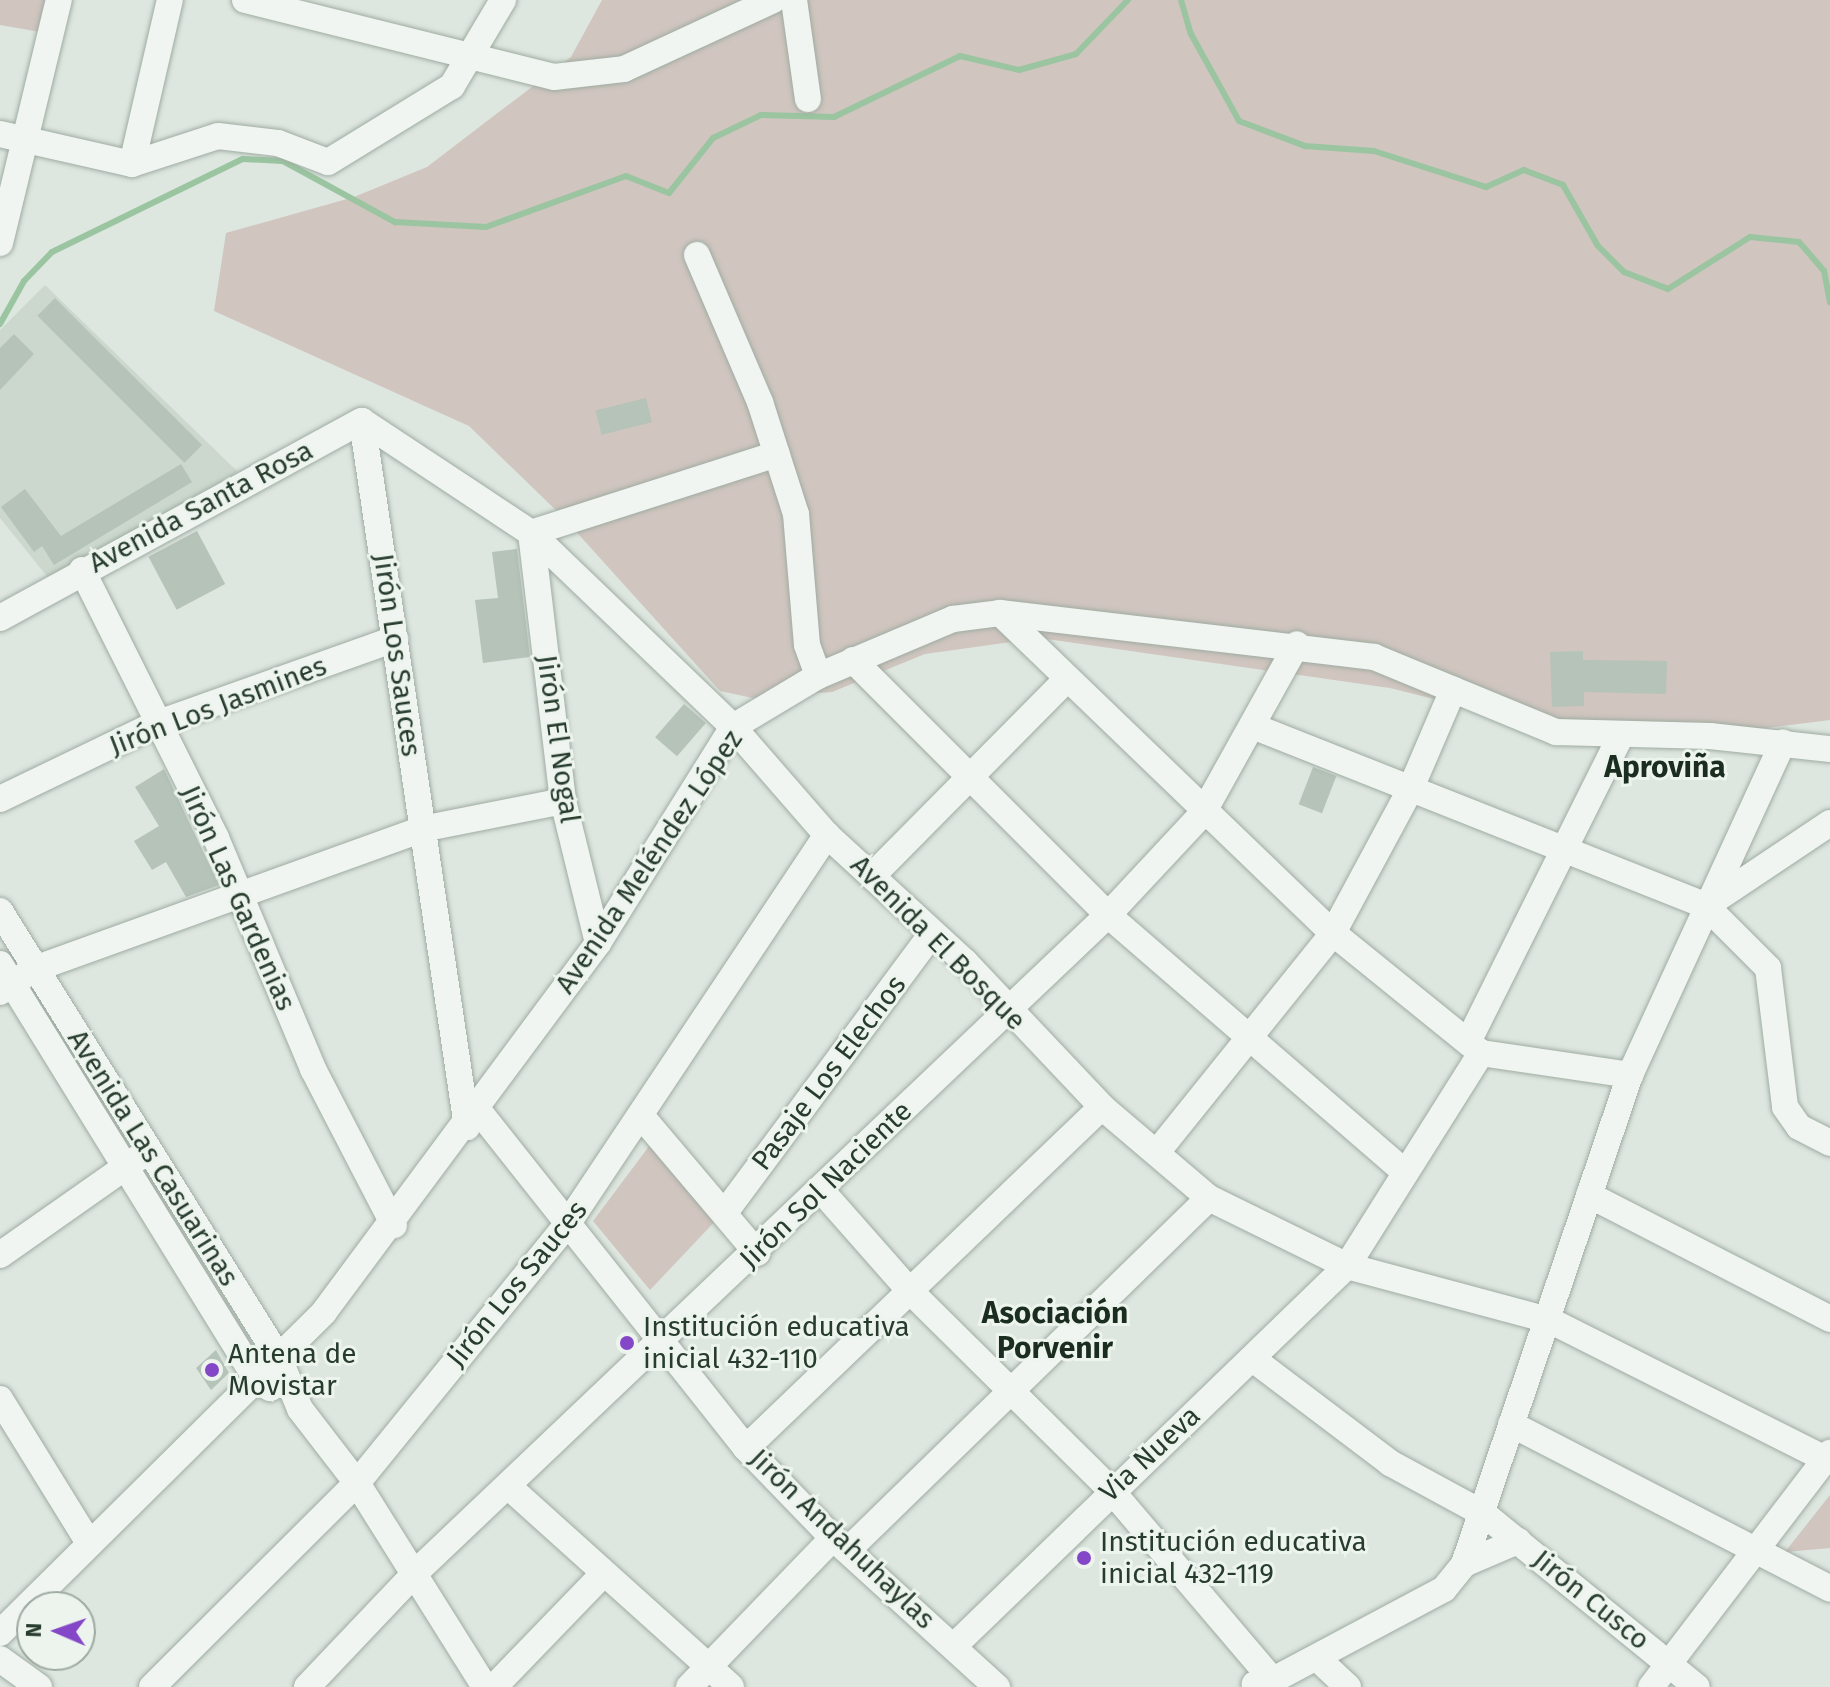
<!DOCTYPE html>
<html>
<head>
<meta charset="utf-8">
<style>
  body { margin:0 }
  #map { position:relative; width:1830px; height:1687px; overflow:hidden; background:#dde6df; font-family:"Fira Sans",sans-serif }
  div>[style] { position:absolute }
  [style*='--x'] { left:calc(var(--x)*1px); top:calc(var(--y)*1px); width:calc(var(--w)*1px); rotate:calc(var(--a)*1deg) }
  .built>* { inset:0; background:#ccd8ce }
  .green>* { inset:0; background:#d0c5bf }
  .stream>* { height:6px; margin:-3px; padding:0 3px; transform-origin:3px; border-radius:3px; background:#9ac5a0 }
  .building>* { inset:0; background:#b5c3b8; transform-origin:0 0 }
  .roads { filter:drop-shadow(0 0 2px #9faca2) drop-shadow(0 0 2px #9faca2) }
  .minor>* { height:26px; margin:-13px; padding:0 13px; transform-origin:13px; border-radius:13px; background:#f0f5f1 }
  .dots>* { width:22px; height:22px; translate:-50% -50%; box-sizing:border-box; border:4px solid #edf4ee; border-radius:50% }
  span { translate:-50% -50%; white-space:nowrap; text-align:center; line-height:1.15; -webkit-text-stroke:6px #edf4ee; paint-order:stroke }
  .street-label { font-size:28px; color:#273c2d }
  .poi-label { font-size:28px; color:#273c2d }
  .left { translate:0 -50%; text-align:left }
  .neighbourhood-label { font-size:30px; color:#1a2d1f; font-weight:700 }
  .north { position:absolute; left:16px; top:1591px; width:80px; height:80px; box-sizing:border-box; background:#edf4ee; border:2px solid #9eaaa1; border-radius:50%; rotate:272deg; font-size:22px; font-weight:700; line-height:32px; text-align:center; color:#273c2d }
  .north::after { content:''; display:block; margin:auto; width:28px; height:36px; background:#8447c7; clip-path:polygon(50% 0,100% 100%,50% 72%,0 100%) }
</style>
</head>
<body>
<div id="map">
  <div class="built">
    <div style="clip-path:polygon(45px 285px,238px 472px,50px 580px,0 518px,0 330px)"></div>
  </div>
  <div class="green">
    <div style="clip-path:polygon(0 0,51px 0,46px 33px,0 25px)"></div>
    <div style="clip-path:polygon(602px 0,1830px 0,1830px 720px,1759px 729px,1510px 718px,1390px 688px,1040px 638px,925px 654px,832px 692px,753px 698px,720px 691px,562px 516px,469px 426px,214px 311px,226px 233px,354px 197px,427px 167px,571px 57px)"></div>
    <div style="clip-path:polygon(653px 1141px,721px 1215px,650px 1290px,593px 1221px)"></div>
    <div style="clip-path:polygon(1830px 1495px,1830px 1548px,1785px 1552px)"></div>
  </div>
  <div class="stream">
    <div style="--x:1181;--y:0;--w:35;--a:74"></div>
    <div style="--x:1191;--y:34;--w:99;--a:61.1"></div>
    <div style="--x:1239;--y:121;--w:71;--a:20.7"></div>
    <div style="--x:1305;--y:146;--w:69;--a:4.1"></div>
    <div style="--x:1374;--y:151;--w:118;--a:17.8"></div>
    <div style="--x:1486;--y:187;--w:42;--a:-24.1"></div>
    <div style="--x:1524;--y:170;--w:42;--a:21"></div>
    <div style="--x:1563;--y:185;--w:70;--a:60.2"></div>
    <div style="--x:1598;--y:246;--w:37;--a:45"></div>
    <div style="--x:1624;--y:272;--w:47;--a:21.1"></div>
    <div style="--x:1668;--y:289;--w:97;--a:-32.4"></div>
    <div style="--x:1750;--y:237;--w:49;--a:5.8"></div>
    <div style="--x:1799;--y:242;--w:38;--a:49"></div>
    <div style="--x:1824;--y:271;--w:32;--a:79"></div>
    <div style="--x:0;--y:324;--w:49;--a:-60.8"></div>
    <div style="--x:24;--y:281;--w:40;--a:-46"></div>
    <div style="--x:52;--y:252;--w:212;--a:-26"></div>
    <div style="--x:243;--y:159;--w:40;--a:2.9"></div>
    <div style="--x:283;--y:161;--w:128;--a:28.6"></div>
    <div style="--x:395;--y:222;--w:91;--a:3.1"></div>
    <div style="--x:486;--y:227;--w:149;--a:-20"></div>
    <div style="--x:626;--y:176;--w:46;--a:21.6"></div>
    <div style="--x:669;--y:193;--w:70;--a:-51.3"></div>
    <div style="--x:713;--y:138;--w:53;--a:-25.6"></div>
    <div style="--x:761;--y:115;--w:73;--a:1.6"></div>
    <div style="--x:834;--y:117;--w:140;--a:-25.8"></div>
    <div style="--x:960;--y:56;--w:61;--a:13.3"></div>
    <div style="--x:1019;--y:70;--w:59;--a:-15.7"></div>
    <div style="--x:1076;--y:54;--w:75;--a:-46.1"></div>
  </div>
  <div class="building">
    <div style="left:55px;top:298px;width:208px;height:25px;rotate:45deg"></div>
    <div style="clip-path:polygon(14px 334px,34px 354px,0 390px,0 348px)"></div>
    <div style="left:646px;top:398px;width:25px;height:52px;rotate:76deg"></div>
    <div style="clip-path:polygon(181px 464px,192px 482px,54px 565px,42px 546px,34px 552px,1px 507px,25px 489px,61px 536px)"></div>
    <div style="left:197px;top:531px;width:60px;height:55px;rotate:62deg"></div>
    <div style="clip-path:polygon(517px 549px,530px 657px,483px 663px,475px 600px,498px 598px,492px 552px)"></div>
    <div style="clip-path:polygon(1583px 651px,1583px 660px,1667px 661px,1666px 694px,1584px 692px,1584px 706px,1552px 707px,1550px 652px)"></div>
    <div style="left:684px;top:704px;width:29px;height:44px;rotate:41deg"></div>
    <div style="left:1313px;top:767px;width:25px;height:40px;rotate:21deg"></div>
    <div style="clip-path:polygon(164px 769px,219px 885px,186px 897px,166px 862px,152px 870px,134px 841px,159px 826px,135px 787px)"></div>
    <div style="clip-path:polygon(216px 1350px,229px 1373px,211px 1390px,196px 1368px)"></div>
  </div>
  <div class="roads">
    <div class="minor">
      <div style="--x:245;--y:0;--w:318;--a:14"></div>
      <div style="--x:554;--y:77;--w:70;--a:-6.5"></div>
      <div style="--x:624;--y:69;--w:164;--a:-24.8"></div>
      <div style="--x:794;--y:0;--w:100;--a:82"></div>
      <div style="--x:0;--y:134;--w:135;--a:12.8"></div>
      <div style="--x:132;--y:164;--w:90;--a:-18"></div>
      <div style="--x:218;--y:136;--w:60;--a:6.7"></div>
      <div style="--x:278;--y:143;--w:53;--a:20.8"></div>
      <div style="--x:328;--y:162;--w:145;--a:-31.5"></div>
      <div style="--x:452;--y:86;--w:100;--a:-59.3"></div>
      <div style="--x:132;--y:164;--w:168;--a:-77"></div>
      <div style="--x:0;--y:243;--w:250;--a:-76.4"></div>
      <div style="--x:697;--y:255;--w:160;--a:66.8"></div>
      <div style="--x:760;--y:402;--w:118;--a:72.2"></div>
      <div style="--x:796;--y:514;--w:131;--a:85.2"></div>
      <div style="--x:807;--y:645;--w:33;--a:70"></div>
      <div style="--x:362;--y:421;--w:714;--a:81.54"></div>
      <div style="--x:82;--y:570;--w:300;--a:63.4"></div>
      <div style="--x:216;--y:838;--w:251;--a:67.2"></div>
      <div style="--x:313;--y:1069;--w:176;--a:62.6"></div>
      <div style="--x:1000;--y:613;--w:462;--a:43.9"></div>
      <div style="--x:1333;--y:933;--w:191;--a:39"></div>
      <div style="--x:1481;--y:1053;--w:151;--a:8.4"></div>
      <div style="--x:0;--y:618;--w:412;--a:-28.6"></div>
      <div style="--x:362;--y:421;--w:203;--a:33.5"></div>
      <div style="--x:531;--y:533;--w:280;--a:43.8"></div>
      <div style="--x:733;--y:727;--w:143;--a:49"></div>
      <div style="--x:827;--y:835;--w:188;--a:42.6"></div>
      <div style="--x:965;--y:962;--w:199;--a:46.6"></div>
      <div style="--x:1102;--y:1107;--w:140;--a:40.4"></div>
      <div style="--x:1209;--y:1198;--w:154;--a:26.2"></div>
      <div style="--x:1347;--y:1266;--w:209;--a:15"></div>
      <div style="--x:1549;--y:1320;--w:309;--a:26.7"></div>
      <div style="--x:853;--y:660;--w:361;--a:45"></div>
      <div style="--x:1108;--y:915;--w:391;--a:40.9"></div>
      <div style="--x:1255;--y:727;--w:485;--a:21.6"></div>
      <div style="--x:1706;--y:906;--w:88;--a:45"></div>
      <div style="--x:1768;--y:968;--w:140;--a:83"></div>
      <div style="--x:1785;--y:1107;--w:24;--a:55"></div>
      <div style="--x:1799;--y:1127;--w:35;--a:27"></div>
      <div style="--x:0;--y:799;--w:173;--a:-25.7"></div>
      <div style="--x:156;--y:724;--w:254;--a:-19.6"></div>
      <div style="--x:873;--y:875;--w:276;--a:-45.3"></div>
      <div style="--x:1706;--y:906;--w:149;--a:-33.8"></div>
      <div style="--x:0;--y:911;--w:527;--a:58.03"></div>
      <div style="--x:279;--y:1358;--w:55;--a:67.6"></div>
      <div style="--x:300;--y:1409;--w:93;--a:52.4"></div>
      <div style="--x:357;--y:1483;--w:241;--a:57.9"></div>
      <div style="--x:598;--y:943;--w:146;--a:-103.8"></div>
      <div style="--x:563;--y:801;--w:270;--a:-96.8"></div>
      <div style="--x:531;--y:533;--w:258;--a:-17.8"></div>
      <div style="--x:0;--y:964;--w:488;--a:58.3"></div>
      <div style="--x:256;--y:1379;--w:17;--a:33"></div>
      <div style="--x:0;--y:992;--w:41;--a:-34.1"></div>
      <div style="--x:34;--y:969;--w:412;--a:-19.8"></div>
      <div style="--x:422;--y:829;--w:144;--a:-11.2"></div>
      <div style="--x:1468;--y:1042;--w:341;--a:-63.5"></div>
      <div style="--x:478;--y:1110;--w:431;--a:51.6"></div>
      <div style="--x:746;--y:1448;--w:125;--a:46"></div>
      <div style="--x:833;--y:1538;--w:222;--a:42.3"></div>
      <div style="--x:643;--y:1118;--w:177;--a:49.8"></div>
      <div style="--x:1158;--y:1151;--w:280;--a:-51.2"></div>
      <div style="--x:1333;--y:933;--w:165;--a:-61.7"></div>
      <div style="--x:1411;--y:788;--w:107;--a:-66.8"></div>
      <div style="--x:820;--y:1189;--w:136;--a:48.6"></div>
      <div style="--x:910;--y:1291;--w:281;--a:44.7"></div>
      <div style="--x:1110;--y:1489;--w:247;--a:49.6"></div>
      <div style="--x:1270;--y:1677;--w:17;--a:155"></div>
      <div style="--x:1589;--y:1195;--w:271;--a:27.2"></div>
      <div style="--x:726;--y:1211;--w:345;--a:-53.4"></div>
      <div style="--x:0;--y:1255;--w:172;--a:-35.1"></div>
      <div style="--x:1254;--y:1360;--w:171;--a:37.1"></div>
      <div style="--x:1390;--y:1463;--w:107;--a:28.5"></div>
      <div style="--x:1484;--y:1514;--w:274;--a:39.1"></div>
      <div style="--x:0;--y:1399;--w:169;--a:58.3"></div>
      <div style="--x:1511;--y:1424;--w:359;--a:27.3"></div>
      <div style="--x:746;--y:1448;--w:493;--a:-43.8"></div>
      <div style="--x:508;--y:1486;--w:300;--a:42"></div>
      <div style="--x:848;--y:1550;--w:504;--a:-44.28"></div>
      <div style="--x:1464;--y:1564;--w:59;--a:-23.1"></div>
      <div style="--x:0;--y:1633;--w:456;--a:-44.7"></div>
      <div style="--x:324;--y:1312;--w:460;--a:-53.4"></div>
      <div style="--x:598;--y:943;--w:255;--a:-58"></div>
      <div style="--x:733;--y:727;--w:99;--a:-31"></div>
      <div style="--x:818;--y:676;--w:147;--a:-22.9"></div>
      <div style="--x:953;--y:619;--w:47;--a:-7.3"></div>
      <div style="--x:1000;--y:613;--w:377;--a:6.7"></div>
      <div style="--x:1374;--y:657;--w:197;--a:22.4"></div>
      <div style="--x:1556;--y:732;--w:154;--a:1.5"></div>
      <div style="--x:1710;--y:736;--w:121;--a:6.2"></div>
      <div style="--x:955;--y:1645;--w:545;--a:-44.03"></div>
      <div style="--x:1347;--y:1266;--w:252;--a:-57.8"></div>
      <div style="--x:0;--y:1659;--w:48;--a:35.7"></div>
      <div style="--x:1318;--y:1659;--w:41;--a:43"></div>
      <div style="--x:152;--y:1687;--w:289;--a:-44.9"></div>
      <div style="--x:357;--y:1483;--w:335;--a:-50.9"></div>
      <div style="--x:568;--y:1223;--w:467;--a:-56.3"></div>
      <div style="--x:307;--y:1687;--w:157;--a:-46.5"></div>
      <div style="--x:415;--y:1573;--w:956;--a:-43.52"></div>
      <div style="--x:1108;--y:915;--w:139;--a:-47"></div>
      <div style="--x:1203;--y:813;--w:193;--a:-60.9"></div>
      <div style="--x:494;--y:1687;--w:158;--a:-46"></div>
      <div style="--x:689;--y:1687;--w:207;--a:-46"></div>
      <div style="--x:1260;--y:1687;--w:208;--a:-28"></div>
      <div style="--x:1444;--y:1589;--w:32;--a:-51"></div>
      <div style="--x:1464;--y:1564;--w:516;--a:-71.25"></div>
      <div style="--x:1630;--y:1075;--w:366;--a:-65.3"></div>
      <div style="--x:1651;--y:1687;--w:295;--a:-52.6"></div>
    </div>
  </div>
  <div class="dots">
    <div style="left:627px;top:1343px;background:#8447c7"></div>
    <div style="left:212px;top:1370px;background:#8447c7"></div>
    <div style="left:1084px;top:1558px;background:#8447c7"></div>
  </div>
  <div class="street-label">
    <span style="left:201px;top:507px;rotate:-28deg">Avenida Santa Rosa</span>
    <span style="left:397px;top:655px;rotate:82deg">Jirón Los Sauces</span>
    <span style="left:218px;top:706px;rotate:-21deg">Jirón Los Jasmines</span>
    <span style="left:558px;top:739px;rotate:82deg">Jirón El Nogal</span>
    <span style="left:649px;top:862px;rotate:-56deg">Avenida Meléndez López</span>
    <span style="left:238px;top:898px;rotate:66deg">Jirón Las Gardenias</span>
    <span style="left:938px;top:943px;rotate:45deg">Avenida El Bosque</span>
    <span style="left:829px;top:1073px;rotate:-53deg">Pasaje Los Elechos</span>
    <span style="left:153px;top:1158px;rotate:58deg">Avenida Las Casuarinas</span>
    <span style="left:826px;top:1185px;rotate:-44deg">Jirón Sol Naciente</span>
    <span style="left:517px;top:1284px;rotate:-51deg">Jirón Los Sauces</span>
    <span style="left:1150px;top:1454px;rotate:-43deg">Via Nueva</span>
    <span style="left:842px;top:1539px;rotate:44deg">Jirón Andahuhaylas</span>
    <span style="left:1591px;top:1600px;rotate:39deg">Jirón Cusco</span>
  </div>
  <div class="poi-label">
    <span class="left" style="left:643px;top:1343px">Institución educativa<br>inicial 432-110</span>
    <span class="left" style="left:228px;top:1370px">Antena de<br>Movistar</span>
    <span class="left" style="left:1100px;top:1558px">Institución educativa<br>inicial 432-119</span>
  </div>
  <div class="neighbourhood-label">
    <span style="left:1665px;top:767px">Aproviña</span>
    <span style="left:1055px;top:1330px">Asociación<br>Porvenir</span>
  </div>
  <div class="north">N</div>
</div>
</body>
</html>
